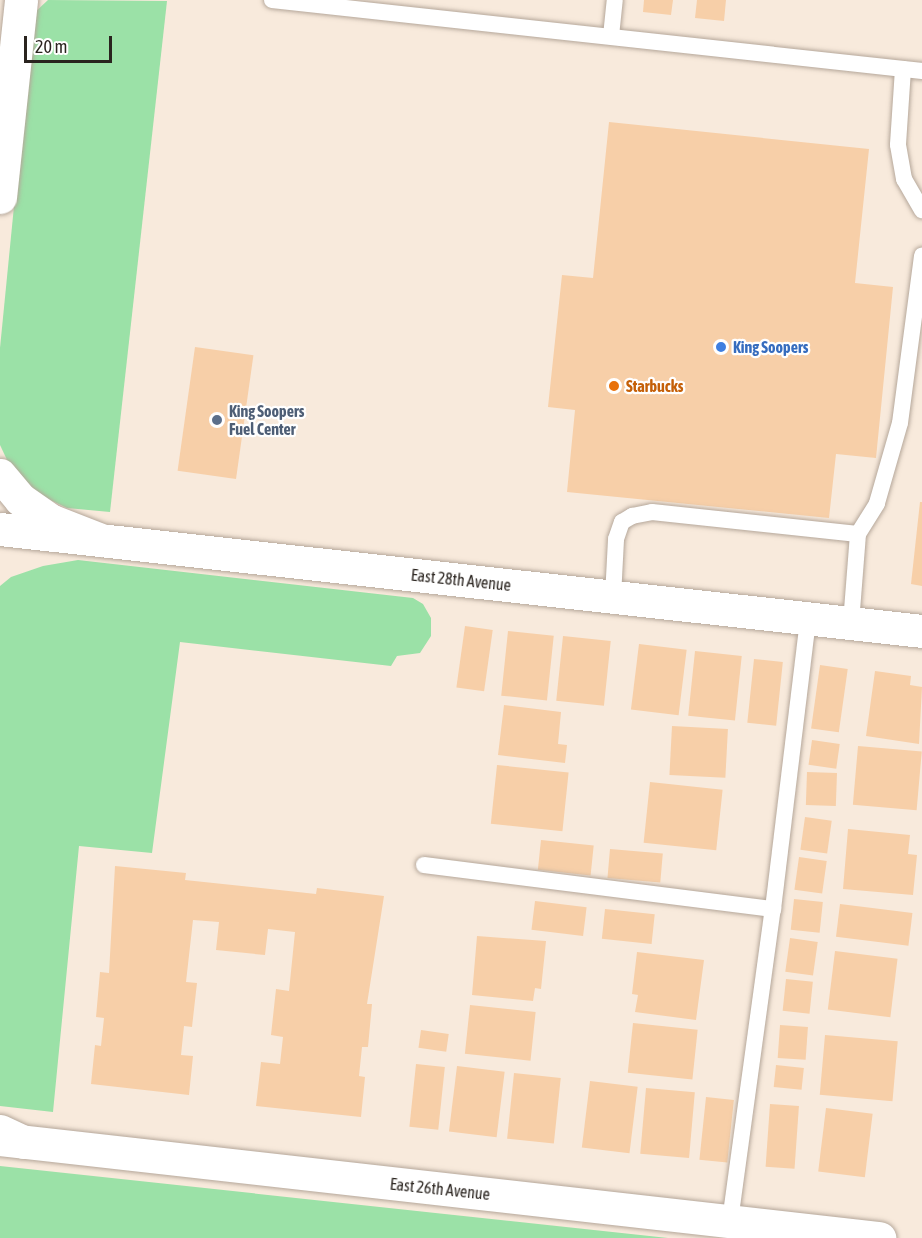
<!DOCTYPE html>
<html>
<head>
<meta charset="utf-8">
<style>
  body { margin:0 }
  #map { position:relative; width:922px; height:1238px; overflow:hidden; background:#f8eadc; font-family:"Asap Condensed",sans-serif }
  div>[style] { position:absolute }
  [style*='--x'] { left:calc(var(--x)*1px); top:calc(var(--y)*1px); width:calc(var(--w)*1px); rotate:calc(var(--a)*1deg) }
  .green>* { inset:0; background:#9be1a7 }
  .building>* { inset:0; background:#f7cfa8; transform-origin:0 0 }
  .roads { filter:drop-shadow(0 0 2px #b5a79a) drop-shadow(0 0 2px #b5a79a) }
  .service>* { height:16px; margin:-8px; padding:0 8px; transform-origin:8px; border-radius:8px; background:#fff }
  .minor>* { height:33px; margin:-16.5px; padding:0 16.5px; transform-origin:16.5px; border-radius:16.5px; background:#fff }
  .tertiary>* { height:33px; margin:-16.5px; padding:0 16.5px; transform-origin:16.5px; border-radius:16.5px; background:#fff }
  .primary>* { height:33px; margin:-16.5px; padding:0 16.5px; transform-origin:16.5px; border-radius:16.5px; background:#fff }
  .dots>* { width:16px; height:16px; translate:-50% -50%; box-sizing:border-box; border:3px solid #fff; border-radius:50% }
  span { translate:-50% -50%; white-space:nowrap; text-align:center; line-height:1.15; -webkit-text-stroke:4.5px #fff; paint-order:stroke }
  .shop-label { font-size:16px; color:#366cbe; font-weight:700 }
  .left { translate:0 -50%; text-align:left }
  .food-label { font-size:16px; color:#c56008; font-weight:700 }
  .service-label { font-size:16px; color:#4e5e75; font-weight:700 }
  .street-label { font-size:16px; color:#2a241f }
  .scale { position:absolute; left:24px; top:36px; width:88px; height:27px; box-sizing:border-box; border:3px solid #2a241f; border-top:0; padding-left:8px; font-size:18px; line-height:21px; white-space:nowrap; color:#2a241f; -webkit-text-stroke:4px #fff; paint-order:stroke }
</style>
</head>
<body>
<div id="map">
  <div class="green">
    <div style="clip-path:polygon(48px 0,167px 1px,110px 512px,67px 508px,40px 495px,15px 477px,0 445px,0 348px,33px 14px)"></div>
    <div style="clip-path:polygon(78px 560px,413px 598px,423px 604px,431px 618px,431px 636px,420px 653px,397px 656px,391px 666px,180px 642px,152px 853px,79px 846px,53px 1112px,0 1106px,0 586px,11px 577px,43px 566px)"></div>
    <div style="clip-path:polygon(0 1166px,668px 1238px,0 1238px)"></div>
  </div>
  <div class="building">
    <div style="clip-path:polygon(644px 0,673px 0,671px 15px,643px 12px)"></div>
    <div style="clip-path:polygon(697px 0,726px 0,724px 21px,695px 18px)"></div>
    <div style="clip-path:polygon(609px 122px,869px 149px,855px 283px,893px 287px,876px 458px,836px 454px,829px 518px,567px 492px,575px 410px,548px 407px,562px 275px,593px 278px)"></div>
    <div style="left:195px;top:347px;width:59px;height:125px;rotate:8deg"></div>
    <div style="clip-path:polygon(920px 502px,922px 502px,922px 586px,911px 584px)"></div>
    <div style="left:465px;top:626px;width:28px;height:62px;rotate:8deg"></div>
    <div style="left:508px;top:631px;width:46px;height:65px;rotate:6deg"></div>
    <div style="left:563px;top:636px;width:48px;height:65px;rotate:6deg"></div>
    <div style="left:639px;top:644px;width:48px;height:66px;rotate:7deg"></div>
    <div style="left:695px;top:651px;width:47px;height:65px;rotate:6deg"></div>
    <div style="left:754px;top:659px;width:29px;height:64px;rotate:6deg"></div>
    <div style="left:820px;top:665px;width:28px;height:64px;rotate:8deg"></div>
    <div style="clip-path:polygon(875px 671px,911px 676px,910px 685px,922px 687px,919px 744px,866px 736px)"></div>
    <div style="clip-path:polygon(504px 705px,561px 712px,558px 744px,567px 745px,565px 763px,498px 755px)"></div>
    <div style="left:672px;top:726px;width:56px;height:49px;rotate:3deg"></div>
    <div style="left:812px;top:740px;width:28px;height:25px;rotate:8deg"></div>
    <div style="left:858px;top:746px;width:64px;height:59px;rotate:5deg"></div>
    <div style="left:497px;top:765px;width:72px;height:59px;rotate:6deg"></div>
    <div style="left:807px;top:772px;width:30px;height:33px;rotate:2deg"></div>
    <div style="left:650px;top:782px;width:73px;height:61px;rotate:6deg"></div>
    <div style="left:805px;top:817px;width:27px;height:33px;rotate:8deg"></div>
    <div style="clip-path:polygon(848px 829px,910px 835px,908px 854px,917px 855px,913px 895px,843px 889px)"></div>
    <div style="left:541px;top:840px;width:53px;height:30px;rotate:6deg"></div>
    <div style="left:610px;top:849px;width:53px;height:29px;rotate:5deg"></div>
    <div style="left:799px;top:857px;width:28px;height:33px;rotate:8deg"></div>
    <div style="clip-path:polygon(115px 866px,186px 873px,185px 880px,316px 894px,317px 888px,384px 896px,367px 1004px,372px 1004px,368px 1047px,362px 1047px,359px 1076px,365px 1077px,361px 1117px,256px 1106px,261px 1062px,280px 1064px,283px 1037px,271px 1035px,276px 989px,289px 991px,295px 932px,268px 929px,265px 955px,216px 950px,219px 922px,193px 920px,186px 982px,197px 983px,192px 1027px,184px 1026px,181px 1055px,193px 1056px,189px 1095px,91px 1084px,95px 1045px,101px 1046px,104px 1018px,96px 1017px,100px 972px,109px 973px)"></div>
    <div style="left:794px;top:899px;width:29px;height:31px;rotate:6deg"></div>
    <div style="left:535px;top:901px;width:52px;height:29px;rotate:7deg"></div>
    <div style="left:840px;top:904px;width:73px;height:33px;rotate:7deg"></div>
    <div style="left:605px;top:909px;width:50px;height:30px;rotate:6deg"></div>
    <div style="clip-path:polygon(477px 936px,546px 941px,541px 989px,535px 988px,533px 1001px,472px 995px)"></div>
    <div style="left:790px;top:938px;width:28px;height:34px;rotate:8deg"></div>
    <div style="left:835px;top:951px;width:63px;height:59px;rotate:7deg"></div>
    <div style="clip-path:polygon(637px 952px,704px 960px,696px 1020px,635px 1012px,638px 995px,632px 994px)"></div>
    <div style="left:786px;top:979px;width:27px;height:32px;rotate:6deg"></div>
    <div style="left:470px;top:1005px;width:66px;height:49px;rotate:6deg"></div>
    <div style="left:633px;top:1023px;width:65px;height:50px;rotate:6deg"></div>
    <div style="left:780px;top:1025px;width:28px;height:33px;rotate:4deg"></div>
    <div style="left:421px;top:1030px;width:28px;height:18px;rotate:8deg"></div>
    <div style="left:825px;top:1035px;width:73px;height:60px;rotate:5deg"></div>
    <div style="left:416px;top:1064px;width:29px;height:63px;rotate:6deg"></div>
    <div style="left:776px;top:1065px;width:28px;height:22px;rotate:6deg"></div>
    <div style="left:457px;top:1066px;width:48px;height:66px;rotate:7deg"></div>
    <div style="left:514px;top:1073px;width:47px;height:66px;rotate:6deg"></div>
    <div style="left:590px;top:1081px;width:48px;height:67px;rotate:7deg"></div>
    <div style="left:646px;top:1088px;width:49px;height:66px;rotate:5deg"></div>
    <div style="left:706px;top:1097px;width:28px;height:63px;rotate:6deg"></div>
    <div style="left:770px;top:1104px;width:29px;height:63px;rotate:4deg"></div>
    <div style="left:826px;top:1108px;width:47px;height:64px;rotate:7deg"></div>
  </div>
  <div class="roads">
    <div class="service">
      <div style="--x:272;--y:0;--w:654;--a:6.23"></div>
      <div style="--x:611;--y:36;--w:36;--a:-84"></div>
      <div style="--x:903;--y:69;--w:76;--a:93.8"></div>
      <div style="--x:898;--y:145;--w:35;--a:80"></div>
      <div style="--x:904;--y:179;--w:36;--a:60"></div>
      <div style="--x:613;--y:597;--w:58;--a:-87"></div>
      <div style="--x:616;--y:539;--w:18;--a:-71"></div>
      <div style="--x:622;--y:522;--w:12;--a:-31"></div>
      <div style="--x:632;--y:516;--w:20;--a:-11"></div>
      <div style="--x:652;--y:512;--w:207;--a:6.1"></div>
      <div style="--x:858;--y:534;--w:36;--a:-58"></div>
      <div style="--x:877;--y:503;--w:83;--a:-74"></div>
      <div style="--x:900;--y:423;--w:169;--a:-82.5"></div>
      <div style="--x:851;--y:623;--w:89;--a:-85.5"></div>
      <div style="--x:424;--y:865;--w:352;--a:7.2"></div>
      <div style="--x:773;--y:909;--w:293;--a:-83.1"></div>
      <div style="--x:730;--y:1221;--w:315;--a:-82.2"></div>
    </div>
    <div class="minor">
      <div style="--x:0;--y:529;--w:928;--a:6.31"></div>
    </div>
    <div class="tertiary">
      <div style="--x:0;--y:1139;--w:885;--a:6.43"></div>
    </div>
    <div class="primary">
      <div style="--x:0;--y:197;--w:198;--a:-83.9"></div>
      <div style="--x:0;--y:475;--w:31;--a:50"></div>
      <div style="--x:20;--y:499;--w:39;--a:35"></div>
      <div style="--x:52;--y:521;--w:53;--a:21.2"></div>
      <div style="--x:0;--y:1131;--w:26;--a:25"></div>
    </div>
  </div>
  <div class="dots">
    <div style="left:721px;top:347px;background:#3f7fe0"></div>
    <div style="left:614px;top:386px;background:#e8710a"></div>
    <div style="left:217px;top:420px;background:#5c6f8a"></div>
  </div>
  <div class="shop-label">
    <span class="left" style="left:733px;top:347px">King Soopers</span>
  </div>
  <div class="food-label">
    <span class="left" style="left:626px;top:386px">Starbucks</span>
  </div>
  <div class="service-label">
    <span class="left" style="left:229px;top:420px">King Soopers<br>Fuel Center</span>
  </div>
  <div class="street-label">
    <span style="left:461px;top:580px;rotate:6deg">East 28th Avenue</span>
    <span style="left:440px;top:1189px;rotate:6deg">East 26th Avenue</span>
  </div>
  <div class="scale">20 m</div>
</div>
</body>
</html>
